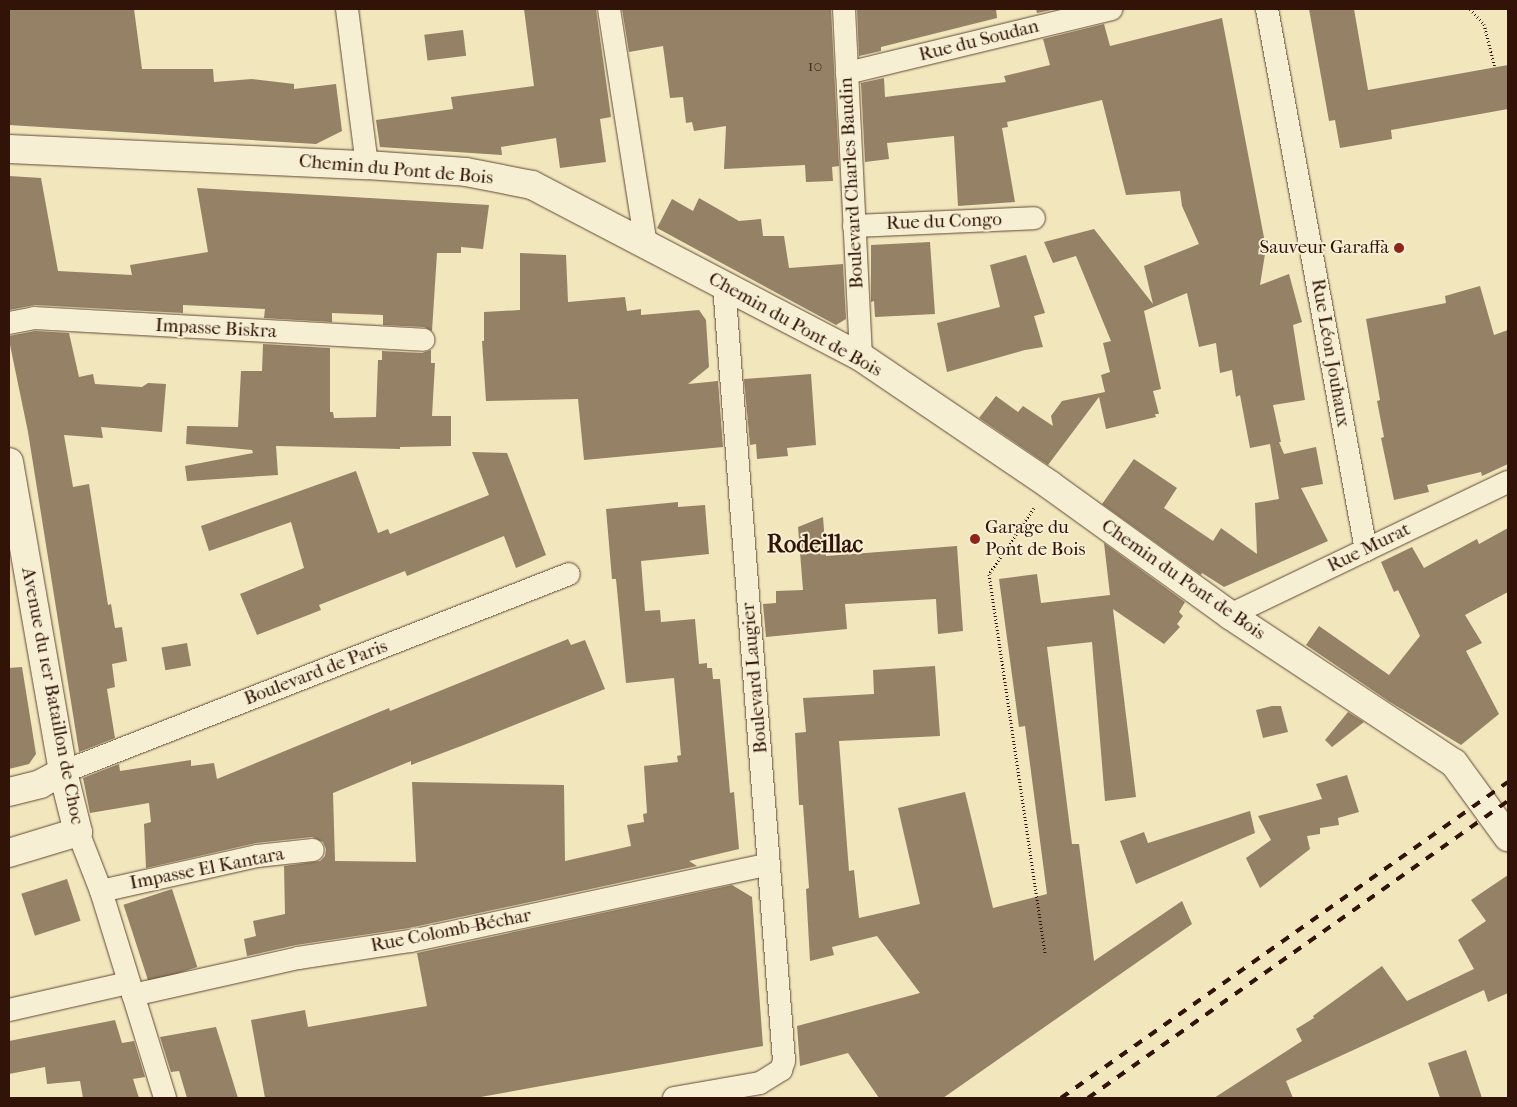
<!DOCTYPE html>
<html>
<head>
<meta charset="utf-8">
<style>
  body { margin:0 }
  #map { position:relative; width:1517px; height:1107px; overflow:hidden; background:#f1e6bc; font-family:"IM FELL French Canon",serif }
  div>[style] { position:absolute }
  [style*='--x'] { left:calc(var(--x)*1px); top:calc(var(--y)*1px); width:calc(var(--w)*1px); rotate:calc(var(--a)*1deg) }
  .building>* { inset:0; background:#958166; transform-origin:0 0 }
  .path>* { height:3px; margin-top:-1.5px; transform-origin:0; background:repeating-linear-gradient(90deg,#311308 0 1px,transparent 0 3.5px) }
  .roads { filter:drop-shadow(0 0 1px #614835) drop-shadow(0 0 1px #614835) }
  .street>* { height:22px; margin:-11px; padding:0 11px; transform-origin:11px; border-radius:11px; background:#f6efd3 }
  .secondary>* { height:28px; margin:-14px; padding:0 14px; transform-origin:14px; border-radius:14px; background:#f6efd3 }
  .rail>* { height:4px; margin-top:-2px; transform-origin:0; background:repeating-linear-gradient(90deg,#311308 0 9px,transparent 0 18px) }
  .dots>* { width:14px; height:14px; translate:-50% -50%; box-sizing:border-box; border:2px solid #f6efd3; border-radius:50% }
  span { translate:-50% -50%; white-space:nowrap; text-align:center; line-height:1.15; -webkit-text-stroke:4px #f6efd3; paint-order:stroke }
  .number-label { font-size:16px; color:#4a2e20 }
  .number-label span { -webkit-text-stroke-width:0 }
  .street-label { font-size:19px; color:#311308 }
  .poi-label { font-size:19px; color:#311308 }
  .right { translate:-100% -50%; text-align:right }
  .left { translate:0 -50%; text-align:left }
  .district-label { font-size:24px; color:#311308; font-weight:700 }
  .frame { position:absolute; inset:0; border:10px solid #311308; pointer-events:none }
</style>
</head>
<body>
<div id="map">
  <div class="building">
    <div style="clip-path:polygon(9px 9px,134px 9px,142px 69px,213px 69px,214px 82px,252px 79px,294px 84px,294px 89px,336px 84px,342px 131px,316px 144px,9px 125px)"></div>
    <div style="clip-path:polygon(524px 9px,596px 9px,611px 117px,600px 119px,606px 162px,560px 168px,556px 138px,501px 147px,502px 155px,380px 147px,376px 120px,453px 109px,451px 97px,534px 86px)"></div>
    <div style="clip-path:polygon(622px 9px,831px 9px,839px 166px,832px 167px,833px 181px,806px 182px,805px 165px,724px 169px,726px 126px,694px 131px,692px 122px,686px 123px,683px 97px,670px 98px,663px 46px,629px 52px)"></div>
    <div style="clip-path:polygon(857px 9px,996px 9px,997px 18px,881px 47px,881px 51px,859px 56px)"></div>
    <div style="clip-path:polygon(1036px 9px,1056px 9px,1037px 13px)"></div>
    <div style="clip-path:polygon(1309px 9px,1354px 9px,1368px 90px,1508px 65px,1508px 109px,1391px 130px,1392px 139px,1340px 148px,1335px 120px,1329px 121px)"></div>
    <div style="clip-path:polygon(1222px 18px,1266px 248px,1260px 285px,1289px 274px,1302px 322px,1293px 325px,1305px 400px,1273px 405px,1281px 442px,1279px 442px,1284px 454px,1316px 447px,1323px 484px,1301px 488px,1328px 541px,1224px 587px,1202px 573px,1201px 575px,1102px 504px,1134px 459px,1177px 488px,1164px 508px,1213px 541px,1221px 528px,1257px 554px,1255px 503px,1279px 499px,1270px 444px,1250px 448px,1240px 395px,1236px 397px,1232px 370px,1220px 373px,1216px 343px,1199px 347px,1187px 293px,1144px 311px,1161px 389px,1153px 391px,1159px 414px,1155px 414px,1156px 417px,1106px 429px,1099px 397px,1048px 465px,979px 418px,996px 396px,1018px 412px,1023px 406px,1053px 426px,1051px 416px,1062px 401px,1105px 392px,1101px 375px,1110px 372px,1103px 343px,1111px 341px,1076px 256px,1053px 263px,1044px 242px,1094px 229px,1153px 304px,1144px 266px,1199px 244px,1182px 206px,1180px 191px,1126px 195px,1102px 100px,1007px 122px,1008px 127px,1002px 128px,1015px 202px,958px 206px,954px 136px,887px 143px,889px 159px,865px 162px,861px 83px,884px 78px,885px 97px,1006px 82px,1004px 76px,1050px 65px,1043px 39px,1104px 24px,1110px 46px)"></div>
    <div style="left:463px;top:30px;width:26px;height:39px;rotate:83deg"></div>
    <div style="clip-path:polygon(9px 176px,41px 178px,58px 271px,132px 275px,130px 265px,208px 252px,197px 188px,489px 205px,483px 249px,461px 247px,461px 253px,437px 253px,432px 331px,424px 327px,383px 325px,383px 315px,332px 313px,332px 322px,264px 318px,265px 309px,183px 305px,183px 313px,35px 305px,9px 310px)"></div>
    <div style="clip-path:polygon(699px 198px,739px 221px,761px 219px,763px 236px,784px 236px,789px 268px,843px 264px,846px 319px,836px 325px,657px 228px,672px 199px,693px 211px)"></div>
    <div style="clip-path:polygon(930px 242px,935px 314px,875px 317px,874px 301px,871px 302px,871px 245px)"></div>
    <div style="clip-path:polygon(520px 253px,566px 255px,568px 302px,625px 297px,627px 311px,641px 309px,641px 315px,699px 310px,706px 320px,709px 367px,688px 384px,718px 381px,723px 447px,584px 460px,578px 399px,486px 401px,482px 341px,484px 341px,484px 312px,520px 310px)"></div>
    <div style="clip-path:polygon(1026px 255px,1045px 313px,1034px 316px,1043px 347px,1025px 350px,947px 372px,937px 323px,1000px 307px,990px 265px)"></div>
    <div style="clip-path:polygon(1480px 286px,1494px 335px,1508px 330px,1508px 464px,1482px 476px,1481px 472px,1427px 485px,1429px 492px,1394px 500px,1381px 438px,1384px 437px,1377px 401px,1380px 400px,1366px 319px,1446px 303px,1445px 296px)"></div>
    <div style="clip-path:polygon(35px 331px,69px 333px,79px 377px,93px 374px,95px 384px,142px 387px,148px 383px,166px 384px,162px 432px,101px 427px,103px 438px,64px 435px,73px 487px,89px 484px,108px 605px,111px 604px,115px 628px,122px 627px,127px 661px,112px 664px,115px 687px,107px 689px,115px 738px,79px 752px,28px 432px,9px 340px,9px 336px)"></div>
    <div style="clip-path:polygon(263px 344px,330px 348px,330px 412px,333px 412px,334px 418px,376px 417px,378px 360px,382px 360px,382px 351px,422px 353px,431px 350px,431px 363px,435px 363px,432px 416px,451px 416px,451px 446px,400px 447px,400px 449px,276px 446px,278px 475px,187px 481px,185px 466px,253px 453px,252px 450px,186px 444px,187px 426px,238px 427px,241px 371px,262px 371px)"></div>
    <div style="clip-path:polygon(811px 374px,816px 445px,787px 448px,788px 456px,757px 459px,756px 444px,750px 445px,744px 379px)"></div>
    <div style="clip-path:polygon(472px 452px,507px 453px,546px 555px,516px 568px,504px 536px,407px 576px,405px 571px,319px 605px,321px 610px,257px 635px,240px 594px,304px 568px,291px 522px,209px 551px,201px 526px,356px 471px,378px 533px,388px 529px,390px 534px,489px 495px)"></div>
    <div style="clip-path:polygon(678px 502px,678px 507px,705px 505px,709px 554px,641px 561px,645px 611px,660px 610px,661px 622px,695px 619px,699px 664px,707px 663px,707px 668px,712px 668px,713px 679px,720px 679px,730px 793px,734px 792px,739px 849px,689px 861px,697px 866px,409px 928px,296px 945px,247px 956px,244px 939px,256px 936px,253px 921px,285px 914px,284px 866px,320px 861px,325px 856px,326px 849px,323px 842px,312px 837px,256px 843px,146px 868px,144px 824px,151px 822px,149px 803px,90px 813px,83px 778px,119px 764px,120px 771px,191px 760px,191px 766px,214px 763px,217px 779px,389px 708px,390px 711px,568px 639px,571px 645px,585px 640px,605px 689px,469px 743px,411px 765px,411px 761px,333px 793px,335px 861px,416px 862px,412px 782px,564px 785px,565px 861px,631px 846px,627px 825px,644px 822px,643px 814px,647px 813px,644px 766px,678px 762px,677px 756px,681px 755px,674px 678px,626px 683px,616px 579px,612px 579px,606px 509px)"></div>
    <div style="clip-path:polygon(823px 517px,826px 556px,957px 546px,963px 631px,938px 634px,936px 599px,845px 604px,847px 629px,766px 637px,763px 604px,776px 603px,776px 591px,803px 590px,798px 527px)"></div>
    <div style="clip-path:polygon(1508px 528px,1508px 592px,1465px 615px,1482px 643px,1466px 651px,1499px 714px,1461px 745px,1390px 702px,1306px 645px,1319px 626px,1389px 675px,1420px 636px,1398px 590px,1394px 592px,1381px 562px,1412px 547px,1424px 568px,1477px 539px,1479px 544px)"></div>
    <div style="clip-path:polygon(1104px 543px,1185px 602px,1179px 612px,1183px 616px,1177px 624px,1180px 627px,1164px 644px,1113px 609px,1136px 797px,1105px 801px,1092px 642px,1047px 647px,1072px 844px,1079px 844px,1094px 961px,1182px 901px,1192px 924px,943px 1098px,879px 1098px,848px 1053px,800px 1066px,797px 1026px,920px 993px,877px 936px,832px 947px,834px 955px,810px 961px,806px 889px,809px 888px,803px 805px,799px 805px,795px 733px,806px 732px,803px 698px,874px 694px,873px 670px,935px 666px,940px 736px,839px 741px,849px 871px,854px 870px,859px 918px,920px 904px,898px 808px,965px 792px,993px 908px,1047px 894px,1025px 726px,1019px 727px,999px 579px,1037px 574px,1041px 603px,1110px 595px)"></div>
    <div style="left:187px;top:643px;width:23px;height:26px;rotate:80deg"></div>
    <div style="clip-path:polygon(22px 667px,36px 754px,29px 764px,9px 769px,9px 668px)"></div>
    <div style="clip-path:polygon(1272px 706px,1281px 706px,1288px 732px,1263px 738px,1256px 710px)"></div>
    <div style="clip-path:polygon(1348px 712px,1364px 722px,1332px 747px,1325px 740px)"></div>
    <div style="clip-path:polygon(1347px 775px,1359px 812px,1338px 818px,1339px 825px,1320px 828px,1320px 834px,1307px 836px,1310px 849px,1260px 888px,1246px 858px,1271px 840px,1258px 816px,1322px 799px,1316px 784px)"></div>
    <div style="clip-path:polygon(1250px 811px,1255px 833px,1136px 884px,1120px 841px,1144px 832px,1148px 843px)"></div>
    <div style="clip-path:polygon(1508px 875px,1508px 993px,1488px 1002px,1484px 990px,1286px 1081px,1293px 1098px,1214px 1098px,1302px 1041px,1296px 1029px,1314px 1018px,1313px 1016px,1382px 966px,1407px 1001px,1474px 969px,1458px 940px,1486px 921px,1471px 900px)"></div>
    <div style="left:67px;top:879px;width:44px;height:48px;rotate:72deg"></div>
    <div style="clip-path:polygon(732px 885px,752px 897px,763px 1046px,475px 1098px,265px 1098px,251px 1020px,305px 1010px,308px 1027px,427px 1006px,417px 953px)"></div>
    <div style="left:172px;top:889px;width:82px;height:51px;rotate:72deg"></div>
    <div style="clip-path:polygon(115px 1020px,122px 1043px,134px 1041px,145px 1077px,133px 1079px,139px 1098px,83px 1098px,80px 1081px,47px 1084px,45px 1067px,9px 1074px,9px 1041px)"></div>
    <div style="clip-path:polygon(216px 1027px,238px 1098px,187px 1098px,179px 1071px,171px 1072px,160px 1037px)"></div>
    <div style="clip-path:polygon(1466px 1050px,1482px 1098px,1440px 1098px,1428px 1063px)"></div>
  </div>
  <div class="path">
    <div style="--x:1470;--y:9;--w:21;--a:47"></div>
    <div style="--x:1484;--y:24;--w:45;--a:76"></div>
    <div style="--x:1034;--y:508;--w:80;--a:124.3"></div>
    <div style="--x:989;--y:574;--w:384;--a:81.6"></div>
  </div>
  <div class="roads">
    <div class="street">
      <div style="--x:347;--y:9;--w:157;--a:82.7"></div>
      <div style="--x:609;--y:9;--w:239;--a:81.1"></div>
      <div style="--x:844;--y:9;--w:348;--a:87.2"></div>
      <div style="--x:1267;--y:9;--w:550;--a:79.63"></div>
      <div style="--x:847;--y:73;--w:272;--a:-13.6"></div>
      <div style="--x:854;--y:226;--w:180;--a:-2.5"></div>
      <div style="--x:9;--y:323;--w:25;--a:-11"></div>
      <div style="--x:34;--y:318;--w:390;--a:3.2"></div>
      <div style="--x:1230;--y:615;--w:308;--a:-25.6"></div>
      <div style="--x:63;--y:772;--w:543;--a:-21.37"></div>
      <div style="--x:78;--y:832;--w:63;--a:68.7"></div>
      <div style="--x:101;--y:891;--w:217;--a:72.8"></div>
      <div style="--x:101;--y:891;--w:160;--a:-12.6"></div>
      <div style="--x:257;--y:856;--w:56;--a:-6.1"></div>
      <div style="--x:133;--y:995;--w:169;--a:-12.6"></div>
      <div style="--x:298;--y:958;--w:114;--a:-8.6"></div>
      <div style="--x:411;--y:941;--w:366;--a:-12.1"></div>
      <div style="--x:9;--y:1010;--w:122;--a:-12.8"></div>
      <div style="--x:674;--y:1098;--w:87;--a:-9.9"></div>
      <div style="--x:760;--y:1083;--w:25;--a:-32"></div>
      <div style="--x:781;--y:1070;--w:9;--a:-72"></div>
      <div style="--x:784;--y:1061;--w:778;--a:-94.42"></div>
    </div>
    <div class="secondary">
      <div style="--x:9;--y:149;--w:358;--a:2.6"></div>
      <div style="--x:367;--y:165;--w:99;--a:4"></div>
      <div style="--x:466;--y:172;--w:67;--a:11.1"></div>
      <div style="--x:532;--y:185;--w:371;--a:27.6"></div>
      <div style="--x:861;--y:357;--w:228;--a:34.1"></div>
      <div style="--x:1050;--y:485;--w:222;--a:35.8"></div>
      <div style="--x:1230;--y:615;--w:268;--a:33.5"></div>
      <div style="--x:1454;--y:763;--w:92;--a:53.9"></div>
      <div style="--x:9;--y:462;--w:315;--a:80.1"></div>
      <div style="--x:63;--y:772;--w:62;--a:76"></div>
      <div style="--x:78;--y:832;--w:72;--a:163.1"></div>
      <div style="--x:9;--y:792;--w:32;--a:-14"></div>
      <div style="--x:40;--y:784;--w:26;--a:-28"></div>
    </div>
  </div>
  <div class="rail">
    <div style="--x:1061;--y:1098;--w:547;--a:-35.26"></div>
    <div style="--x:1088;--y:1098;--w:514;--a:-35.27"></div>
  </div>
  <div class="dots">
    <div style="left:1399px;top:248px;background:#8f2418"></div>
    <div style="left:975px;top:539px;background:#8f2418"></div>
  </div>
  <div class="number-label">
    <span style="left:815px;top:66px">10</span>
  </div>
  <div class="street-label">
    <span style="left:979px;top:41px;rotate:-14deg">Rue du Soudan</span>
    <span style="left:396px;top:170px;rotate:5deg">Chemin du Pont de Bois</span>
    <span style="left:852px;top:183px;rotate:-93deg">Boulevard Charles Baudin</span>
    <span style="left:944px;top:222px;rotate:-2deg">Rue du Congo</span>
    <span style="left:795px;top:325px;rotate:29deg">Chemin du Pont de Bois</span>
    <span style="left:216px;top:329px;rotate:3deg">Impasse Biskra</span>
    <span style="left:1330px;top:353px;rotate:80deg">Rue Léon Jouhaux</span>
    <span style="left:1369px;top:548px;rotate:-26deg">Rue Murat</span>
    <span style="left:1183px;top:580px;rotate:35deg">Chemin du Pont de Bois</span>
    <span style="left:316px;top:673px;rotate:-21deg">Boulevard de Paris</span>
    <span style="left:755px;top:678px;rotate:-95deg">Boulevard Laugier</span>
    <span style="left:52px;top:696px;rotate:79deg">Avenue du 1er Bataillon de Choc</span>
    <span style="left:207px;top:869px;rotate:-11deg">Impasse El Kantara</span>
    <span style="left:451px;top:931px;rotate:-11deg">Rue Colomb-Béchar</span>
  </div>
  <div class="poi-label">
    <span class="right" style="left:1389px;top:248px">Sauveur Garaffa</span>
    <span class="left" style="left:985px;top:539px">Garage du<br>Pont de Bois</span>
  </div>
  <div class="district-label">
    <span style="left:815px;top:545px">Rodeillac</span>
  </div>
  <div class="frame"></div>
</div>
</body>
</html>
